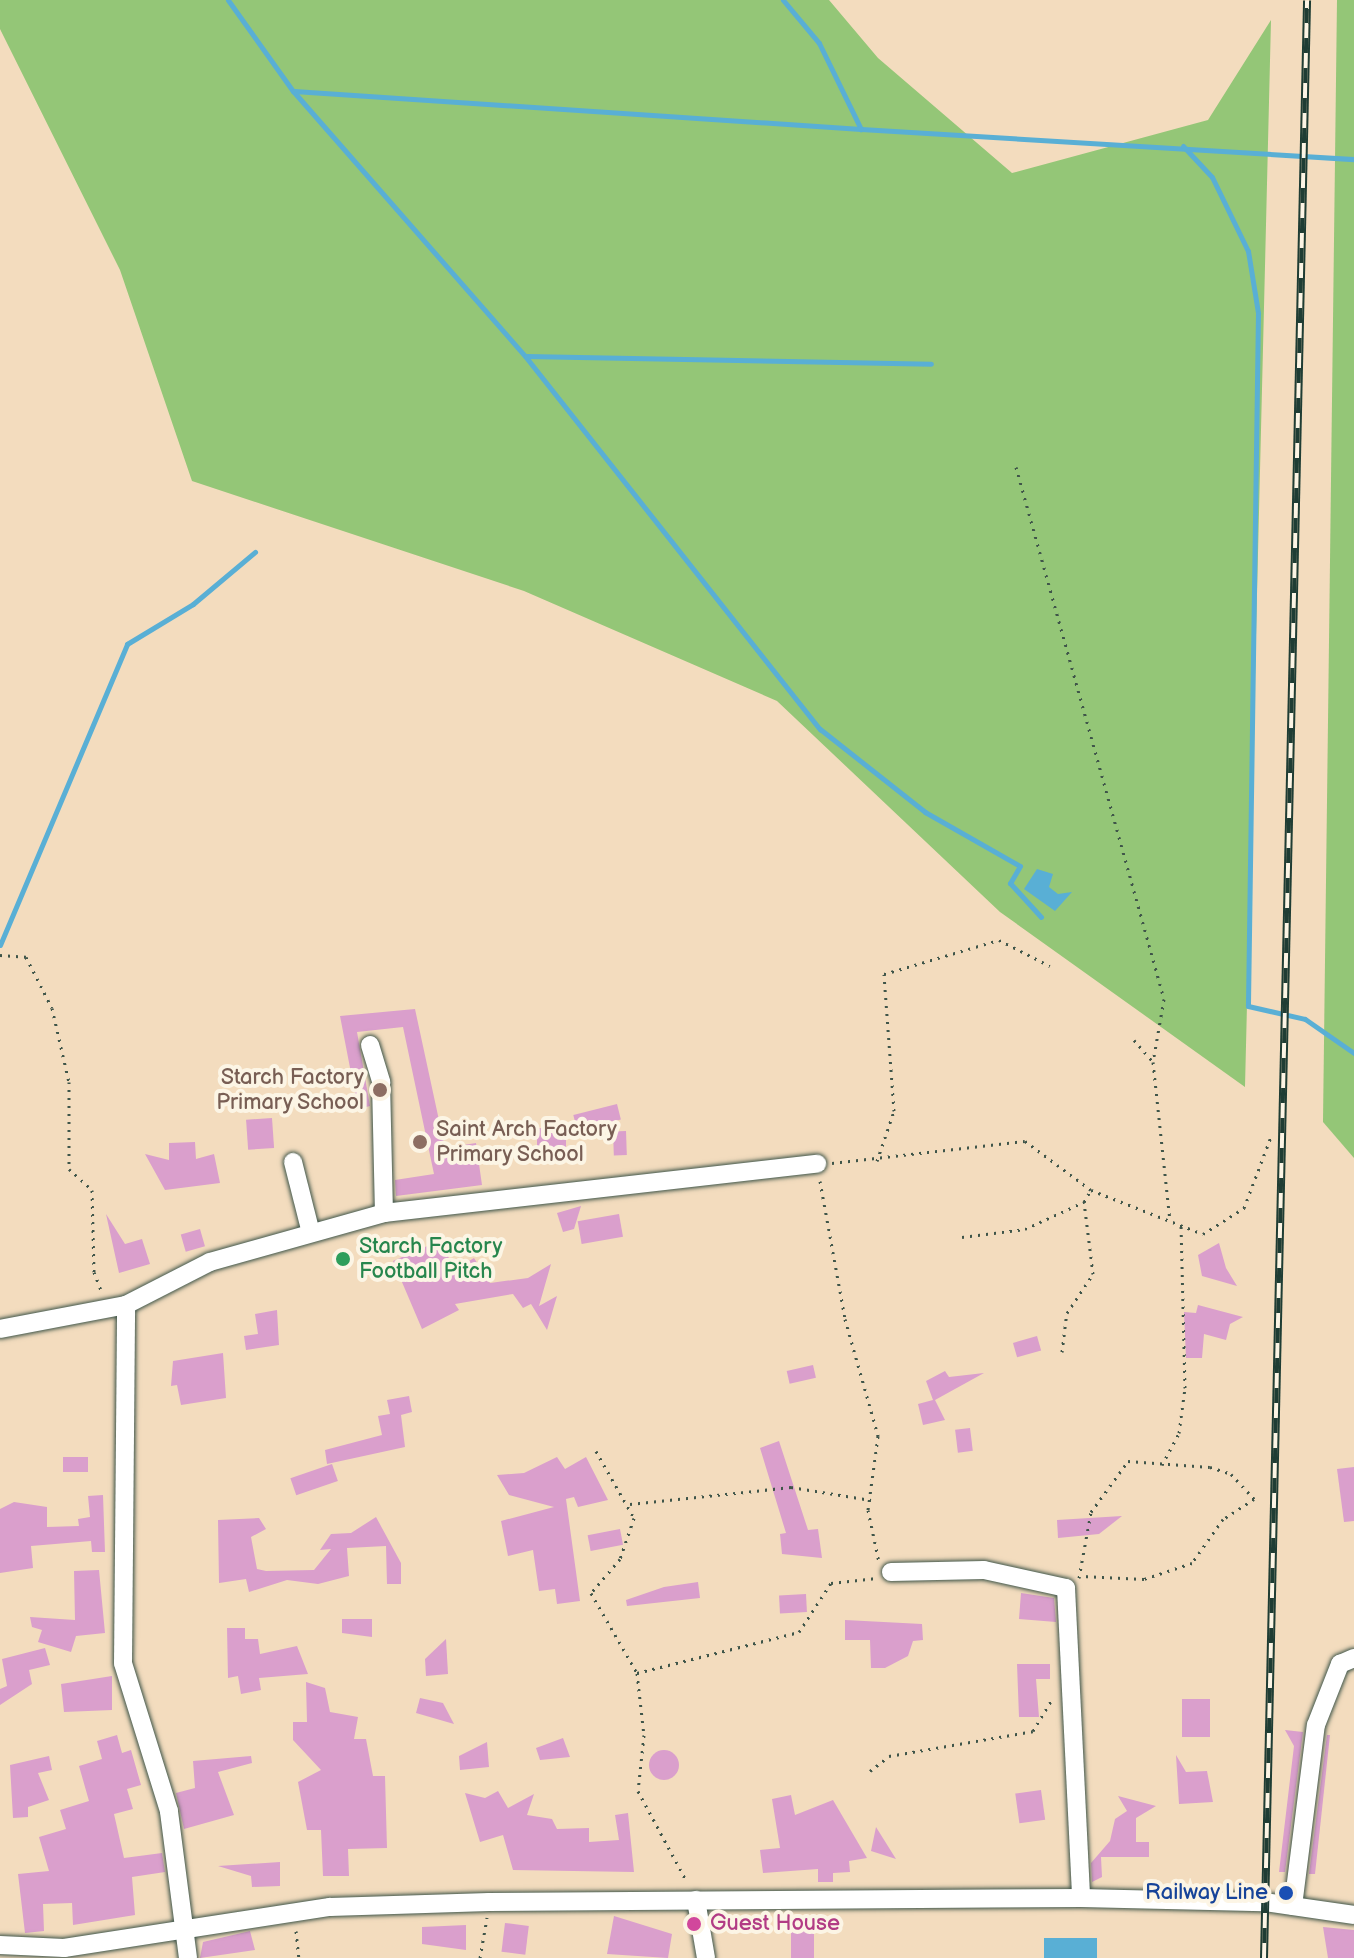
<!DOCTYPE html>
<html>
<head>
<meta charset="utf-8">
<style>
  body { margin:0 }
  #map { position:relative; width:1354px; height:1958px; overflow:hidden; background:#f3dcbe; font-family:"Balsamiq Sans",sans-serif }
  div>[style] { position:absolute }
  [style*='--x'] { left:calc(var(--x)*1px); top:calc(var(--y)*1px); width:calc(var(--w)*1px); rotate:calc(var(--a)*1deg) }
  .green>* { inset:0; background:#94c677 }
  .water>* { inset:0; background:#59afd5; transform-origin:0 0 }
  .stream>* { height:5px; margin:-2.5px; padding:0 2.5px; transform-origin:2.5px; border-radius:2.5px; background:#59afd5 }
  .building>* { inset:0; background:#da9fcc; transform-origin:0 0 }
  .round { border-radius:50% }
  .path>* { height:3px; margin-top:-1.5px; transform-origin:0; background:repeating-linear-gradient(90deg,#3f5549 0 2px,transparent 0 8px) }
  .roads { filter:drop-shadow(0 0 2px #3f5549) drop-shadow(0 0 2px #3f5549) }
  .minor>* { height:18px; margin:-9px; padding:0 9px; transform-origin:9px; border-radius:9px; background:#fff }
  .rail>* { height:8px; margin-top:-4px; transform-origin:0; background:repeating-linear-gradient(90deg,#fcf5e5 0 15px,#1f3d34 0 30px); box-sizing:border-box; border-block:2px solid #1f3d34 }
  .dots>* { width:22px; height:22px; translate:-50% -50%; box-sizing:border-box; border:4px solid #fcf5e5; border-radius:50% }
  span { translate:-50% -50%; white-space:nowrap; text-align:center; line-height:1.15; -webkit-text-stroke:8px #fcf5e5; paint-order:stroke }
  .education-label { font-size:22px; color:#785e54 }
  .right { translate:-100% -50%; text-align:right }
  .left { translate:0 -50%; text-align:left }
  .leisure-label { font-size:22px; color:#27864d }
  .transit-label { font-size:22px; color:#164399 }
  .hotel-label { font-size:22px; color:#b23c85 }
</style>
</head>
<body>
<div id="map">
  <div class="green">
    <div style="clip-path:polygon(0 0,829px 0,878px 58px,1012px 173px,1208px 120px,1271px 20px,1245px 1087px,1000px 912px,777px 701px,524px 591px,192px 481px,120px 270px,0 29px)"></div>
    <div style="clip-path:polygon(1337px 0,1354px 0,1354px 1158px,1323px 1122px)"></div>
  </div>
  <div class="water">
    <div style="clip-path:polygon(1037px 869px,1053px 874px,1049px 887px,1058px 894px,1072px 892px,1055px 911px,1024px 889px)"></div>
    <div style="left:1044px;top:1938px;width:53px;height:20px"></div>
  </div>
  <div class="stream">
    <div style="--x:228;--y:0;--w:112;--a:54.5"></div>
    <div style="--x:293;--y:91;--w:352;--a:48.8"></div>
    <div style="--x:525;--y:356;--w:476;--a:51.7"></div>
    <div style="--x:820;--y:729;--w:134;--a:38.3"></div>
    <div style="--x:925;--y:812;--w:109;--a:29.6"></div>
    <div style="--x:1020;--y:866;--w:20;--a:120"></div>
    <div style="--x:1010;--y:883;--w:46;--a:47.6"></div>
    <div style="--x:783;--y:0;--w:56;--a:50.1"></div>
    <div style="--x:819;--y:43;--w:96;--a:64"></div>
    <div style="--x:861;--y:129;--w:494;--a:3.5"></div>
    <div style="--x:294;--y:91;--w:568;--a:3.83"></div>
    <div style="--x:1183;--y:146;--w:42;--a:46.9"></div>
    <div style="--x:1212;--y:177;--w:82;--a:64.1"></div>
    <div style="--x:1248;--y:251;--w:63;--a:80.8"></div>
    <div style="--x:1258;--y:313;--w:693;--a:90.83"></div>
    <div style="--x:1248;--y:1006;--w:58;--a:12.8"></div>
    <div style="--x:1305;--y:1019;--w:60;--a:34.8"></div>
    <div style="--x:526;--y:356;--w:405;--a:1.1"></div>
    <div style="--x:0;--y:945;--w:327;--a:-67.1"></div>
    <div style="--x:127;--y:644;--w:77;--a:-31.2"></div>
    <div style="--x:193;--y:604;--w:81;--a:-40"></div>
  </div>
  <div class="building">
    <div style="clip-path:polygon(415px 1009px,445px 1148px,476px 1143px,482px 1185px,396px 1196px,395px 1180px,434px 1174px,403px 1027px,357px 1032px,370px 1106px,358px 1109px,340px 1016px)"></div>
    <div style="left:617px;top:1104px;width:16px;height:45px;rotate:76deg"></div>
    <div style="left:272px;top:1118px;width:30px;height:26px;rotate:86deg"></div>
    <div style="left:537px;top:1128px;width:29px;height:34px"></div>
    <div style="left:626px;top:1131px;width:24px;height:13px;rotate:88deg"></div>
    <div style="clip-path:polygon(195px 1142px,196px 1159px,214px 1154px,220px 1183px,165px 1190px,145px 1154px,169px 1160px,169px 1143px)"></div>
    <div style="clip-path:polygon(581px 1206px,574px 1229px,563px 1232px,557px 1213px)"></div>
    <div style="clip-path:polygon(106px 1214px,125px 1244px,142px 1239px,150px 1264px,119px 1273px)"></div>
    <div style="left:619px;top:1214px;width:23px;height:42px;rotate:80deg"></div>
    <div style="left:200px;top:1229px;width:18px;height:20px;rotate:74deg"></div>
    <div style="clip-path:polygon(441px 1240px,454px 1270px,474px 1258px,490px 1283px,528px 1278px,551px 1264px,539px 1306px,557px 1296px,547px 1330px,531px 1304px,523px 1308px,513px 1294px,455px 1304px,459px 1310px,422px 1329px,393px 1261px)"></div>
    <div style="clip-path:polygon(1219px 1243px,1226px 1268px,1237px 1286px,1202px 1276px,1198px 1255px)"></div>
    <div style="clip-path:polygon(1198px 1305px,1243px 1317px,1230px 1324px,1226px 1340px,1204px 1334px,1202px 1358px,1186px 1358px,1184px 1312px,1196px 1313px)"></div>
    <div style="clip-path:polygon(277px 1310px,279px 1345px,246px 1350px,244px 1336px,258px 1334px,255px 1314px)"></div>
    <div style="left:1037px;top:1336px;width:15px;height:25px;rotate:74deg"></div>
    <div style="clip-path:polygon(223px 1353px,226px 1398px,181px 1405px,177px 1385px,171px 1386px,173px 1361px)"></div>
    <div style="left:813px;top:1365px;width:13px;height:27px;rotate:77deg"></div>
    <div style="clip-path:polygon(945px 1371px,949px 1377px,984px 1373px,935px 1400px,945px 1420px,923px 1425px,918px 1404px,933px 1400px,926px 1381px)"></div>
    <div style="clip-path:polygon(409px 1396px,412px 1412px,401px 1415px,405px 1447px,327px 1464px,325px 1450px,382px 1435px,378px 1416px,390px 1414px,387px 1400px)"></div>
    <div style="left:970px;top:1428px;width:23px;height:15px;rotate:83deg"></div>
    <div style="clip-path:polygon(779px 1441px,808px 1530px,818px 1529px,822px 1558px,782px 1554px,780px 1534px,786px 1533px,760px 1448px)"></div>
    <div style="left:88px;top:1457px;width:15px;height:25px;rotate:90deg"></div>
    <div style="clip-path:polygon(557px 1457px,565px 1469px,586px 1457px,608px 1500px,578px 1507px,574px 1497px,566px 1499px,580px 1601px,557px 1604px,555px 1589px,539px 1591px,533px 1550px,508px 1556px,501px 1521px,554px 1507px,509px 1495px,497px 1475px,524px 1473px)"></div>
    <div style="left:332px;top:1464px;width:18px;height:44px;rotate:71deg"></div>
    <div style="clip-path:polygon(1354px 1467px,1354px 1521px,1344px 1522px,1337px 1469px)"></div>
    <div style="clip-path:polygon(103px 1495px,105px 1552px,92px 1552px,91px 1541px,31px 1546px,33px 1568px,0 1573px,0 1509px,14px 1502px,47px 1507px,47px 1527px,79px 1526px,78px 1519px,90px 1517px,88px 1496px)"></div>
    <div style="clip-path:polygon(1122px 1516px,1099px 1534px,1058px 1538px,1057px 1520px)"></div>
    <div style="clip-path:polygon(376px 1517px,401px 1563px,401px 1584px,387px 1584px,386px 1546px,347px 1548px,349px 1576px,318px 1584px,287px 1580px,249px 1592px,246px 1579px,219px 1583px,218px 1520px,259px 1518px,266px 1529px,251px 1537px,257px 1569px,266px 1571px,314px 1570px,331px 1549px,320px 1550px,331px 1534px,351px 1533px)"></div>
    <div style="left:620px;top:1529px;width:16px;height:33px;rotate:79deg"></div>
    <div style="clip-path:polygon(99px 1570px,105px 1633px,76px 1636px,71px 1652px,38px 1642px,42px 1630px,32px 1627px,30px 1617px,75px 1620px,74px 1571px)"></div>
    <div style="clip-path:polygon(698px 1582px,700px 1598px,627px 1606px,626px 1600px,664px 1587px)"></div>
    <div style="clip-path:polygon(1021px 1593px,1054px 1598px,1056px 1622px,1019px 1619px)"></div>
    <div style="left:806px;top:1594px;width:18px;height:27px;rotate:87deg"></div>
    <div style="clip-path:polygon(342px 1619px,372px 1619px,372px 1637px,342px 1633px)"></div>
    <div style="clip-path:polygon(845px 1620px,922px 1624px,923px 1640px,913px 1641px,908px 1656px,885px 1668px,871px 1668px,870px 1640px,845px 1640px)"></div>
    <div style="clip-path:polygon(227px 1628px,245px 1628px,245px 1639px,258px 1639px,260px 1654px,297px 1646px,308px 1674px,259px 1678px,261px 1690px,241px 1694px,238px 1676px,228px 1678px)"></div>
    <div style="clip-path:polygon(446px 1639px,448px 1674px,426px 1676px,425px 1659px)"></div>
    <div style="clip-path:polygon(45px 1648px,50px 1665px,29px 1670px,32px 1684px,0 1705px,0 1689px,7px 1686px,2px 1659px)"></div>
    <div style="clip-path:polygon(1017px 1664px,1050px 1664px,1050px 1679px,1036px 1679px,1039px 1717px,1019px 1717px)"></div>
    <div style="clip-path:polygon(112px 1676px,112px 1710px,64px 1712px,61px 1684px)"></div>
    <div style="clip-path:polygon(306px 1682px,325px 1688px,330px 1712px,358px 1717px,354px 1739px,366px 1739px,373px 1776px,385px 1776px,387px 1848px,348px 1849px,349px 1876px,323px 1876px,321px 1830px,307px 1830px,298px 1782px,321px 1770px,293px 1740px,293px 1722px,307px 1722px)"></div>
    <div style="clip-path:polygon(420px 1698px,443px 1703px,454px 1724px,416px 1713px)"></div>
    <div style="left:1182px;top:1699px;width:28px;height:38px"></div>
    <div style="clip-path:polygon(1285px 1730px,1303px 1732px,1285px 1872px,1279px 1872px,1294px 1746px)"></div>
    <div style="clip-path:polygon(117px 1735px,122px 1753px,131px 1750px,141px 1785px,127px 1789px,133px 1809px,114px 1814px,124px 1858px,162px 1853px,165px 1872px,132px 1877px,135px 1915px,73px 1925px,72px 1903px,43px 1904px,44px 1931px,25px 1933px,18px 1874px,49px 1871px,39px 1837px,66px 1829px,60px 1810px,89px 1801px,79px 1766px,102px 1759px,97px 1741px)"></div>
    <div style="clip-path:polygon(1330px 1735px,1315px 1874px,1309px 1874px,1327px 1735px)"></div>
    <div style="clip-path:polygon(563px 1738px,570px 1757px,540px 1760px,536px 1748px)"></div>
    <div style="clip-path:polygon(487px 1742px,489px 1767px,460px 1770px,459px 1756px)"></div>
    <div class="round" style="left:649px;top:1750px;width:30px;height:30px"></div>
    <div style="clip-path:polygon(1176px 1755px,1186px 1772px,1207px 1771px,1213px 1802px,1179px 1804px)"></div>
    <div style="clip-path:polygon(49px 1756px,52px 1770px,38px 1773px,49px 1800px,28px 1807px,28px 1817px,13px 1818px,10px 1765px)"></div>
    <div style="clip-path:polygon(251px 1756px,252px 1763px,218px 1772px,234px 1815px,184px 1829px,176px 1793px,195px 1788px,193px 1761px)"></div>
    <div style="left:1041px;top:1790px;width:30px;height:26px;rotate:82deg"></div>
    <div style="clip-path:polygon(498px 1791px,508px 1808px,534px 1794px,527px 1815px,552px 1819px,557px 1829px,589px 1828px,589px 1842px,619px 1840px,615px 1815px,628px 1813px,634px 1872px,513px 1870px,503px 1835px,480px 1842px,465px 1793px,485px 1798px)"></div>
    <div style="clip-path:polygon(791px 1795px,795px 1815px,833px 1800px,867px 1858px,849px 1861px,850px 1872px,833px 1873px,833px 1882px,818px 1882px,818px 1869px,763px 1873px,760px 1850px,780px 1848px,772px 1799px)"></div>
    <div style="clip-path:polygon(1118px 1796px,1156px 1806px,1136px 1818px,1136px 1842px,1149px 1842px,1149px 1857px,1101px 1857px,1102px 1877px,1092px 1882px,1091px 1863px,1110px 1841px,1115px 1819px,1127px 1811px)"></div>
    <div style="clip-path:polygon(876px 1827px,896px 1859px,871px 1851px)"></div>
    <div style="clip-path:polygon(280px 1862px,280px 1886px,252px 1887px,251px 1876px,218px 1866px)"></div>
    <div style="clip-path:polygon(614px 1916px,672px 1934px,668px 1958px,607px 1954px)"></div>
    <div style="left:505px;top:1923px;width:24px;height:29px;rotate:7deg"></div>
    <div style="left:791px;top:1923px;width:23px;height:35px"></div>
    <div style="clip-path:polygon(466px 1925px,466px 1950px,422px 1944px,422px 1927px)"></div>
    <div style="clip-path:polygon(1323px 1927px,1354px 1930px,1354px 1958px,1328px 1958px)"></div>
    <div style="clip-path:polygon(250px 1931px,255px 1950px,200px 1958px,203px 1942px)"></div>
  </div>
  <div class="path">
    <div style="--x:1016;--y:467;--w:552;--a:74.45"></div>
    <div style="--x:1164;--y:999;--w:64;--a:99.9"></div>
    <div style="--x:1153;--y:1062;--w:159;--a:83.9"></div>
    <div style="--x:0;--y:955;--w:26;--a:4"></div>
    <div style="--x:26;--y:957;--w:57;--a:63"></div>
    <div style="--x:52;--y:1008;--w:76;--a:77.1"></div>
    <div style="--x:69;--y:1082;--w:87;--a:90"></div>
    <div style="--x:69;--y:1169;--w:31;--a:42"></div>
    <div style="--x:92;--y:1190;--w:82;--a:88.6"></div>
    <div style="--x:94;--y:1272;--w:22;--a:69"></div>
    <div style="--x:1134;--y:1040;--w:29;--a:49"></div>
    <div style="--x:877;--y:1161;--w:53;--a:-71.2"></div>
    <div style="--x:894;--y:1111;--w:137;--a:-94.2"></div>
    <div style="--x:884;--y:974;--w:120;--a:-16.5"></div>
    <div style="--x:999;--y:940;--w:57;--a:27"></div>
    <div style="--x:832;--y:1163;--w:194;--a:-6.5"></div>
    <div style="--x:1025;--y:1141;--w:82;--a:36.6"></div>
    <div style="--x:1091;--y:1190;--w:120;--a:21.4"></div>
    <div style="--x:1203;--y:1234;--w:49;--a:-32.4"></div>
    <div style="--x:1244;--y:1208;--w:79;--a:-69.3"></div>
    <div style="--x:820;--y:1181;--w:140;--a:79.7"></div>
    <div style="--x:845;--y:1319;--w:122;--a:74.2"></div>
    <div style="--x:878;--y:1436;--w:75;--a:97.7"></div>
    <div style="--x:868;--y:1510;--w:53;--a:78.1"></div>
    <div style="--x:962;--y:1237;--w:64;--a:-7.2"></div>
    <div style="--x:1025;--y:1229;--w:65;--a:-24.6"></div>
    <div style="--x:1062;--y:1352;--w:39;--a:-83"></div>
    <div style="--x:1067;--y:1313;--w:47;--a:-56.3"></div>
    <div style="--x:1093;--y:1274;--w:73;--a:-97.1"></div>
    <div style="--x:1084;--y:1202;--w:14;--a:-60"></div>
    <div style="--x:596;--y:1451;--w:77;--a:60.4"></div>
    <div style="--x:634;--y:1518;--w:43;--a:108.9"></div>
    <div style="--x:620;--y:1559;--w:45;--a:130.5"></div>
    <div style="--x:591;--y:1593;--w:92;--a:60.1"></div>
    <div style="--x:637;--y:1673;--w:62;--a:83.6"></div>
    <div style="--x:644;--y:1735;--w:56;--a:96.1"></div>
    <div style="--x:638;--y:1791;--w:103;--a:61.7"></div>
    <div style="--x:1162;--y:1465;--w:36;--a:-62"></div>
    <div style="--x:1179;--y:1433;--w:45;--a:-82.4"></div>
    <div style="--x:1185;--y:1388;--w:162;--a:-91.4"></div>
    <div style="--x:630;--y:1504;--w:162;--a:-6"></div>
    <div style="--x:791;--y:1487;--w:81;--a:9.2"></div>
    <div style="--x:1079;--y:1578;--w:67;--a:-79.7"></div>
    <div style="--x:1091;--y:1512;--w:63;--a:-54"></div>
    <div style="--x:1128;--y:1461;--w:82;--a:4.2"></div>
    <div style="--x:1210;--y:1467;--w:22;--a:18"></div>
    <div style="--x:1231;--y:1474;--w:34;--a:47"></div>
    <div style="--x:1254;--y:1499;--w:37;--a:147"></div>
    <div style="--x:1223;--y:1519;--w:54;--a:125.2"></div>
    <div style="--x:1192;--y:1563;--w:51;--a:161.6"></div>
    <div style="--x:1144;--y:1579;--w:62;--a:-177.2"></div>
    <div style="--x:637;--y:1673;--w:167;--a:-14.2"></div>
    <div style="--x:799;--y:1632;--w:59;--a:-56.9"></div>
    <div style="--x:831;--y:1583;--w:46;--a:-6.2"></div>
    <div style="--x:870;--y:1771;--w:24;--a:-38"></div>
    <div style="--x:889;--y:1756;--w:146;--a:-9.8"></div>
    <div style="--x:1033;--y:1731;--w:37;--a:-59"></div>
    <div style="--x:296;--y:1931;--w:27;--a:84"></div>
    <div style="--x:480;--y:1958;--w:41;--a:-80.1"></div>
  </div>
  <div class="roads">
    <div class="minor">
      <div style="--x:370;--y:1045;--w:39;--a:73"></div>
      <div style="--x:381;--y:1082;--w:131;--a:88.7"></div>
      <div style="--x:293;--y:1162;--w:69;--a:75.8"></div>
      <div style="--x:0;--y:1329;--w:128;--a:-10.8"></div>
      <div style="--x:891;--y:1572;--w:93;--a:-1.2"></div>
      <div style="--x:984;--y:1570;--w:84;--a:12.4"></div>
      <div style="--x:1066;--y:1588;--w:310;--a:87.2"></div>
      <div style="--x:696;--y:1900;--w:59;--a:80.2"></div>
      <div style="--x:1293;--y:1906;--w:182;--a:-82.8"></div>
      <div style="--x:1316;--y:1725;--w:66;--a:-68.5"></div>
      <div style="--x:1340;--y:1664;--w:15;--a:-23"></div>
      <div style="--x:0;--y:1945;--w:64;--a:2.7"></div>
      <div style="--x:64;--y:1948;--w:269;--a:-8.8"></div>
      <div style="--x:330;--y:1907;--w:159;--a:-1.8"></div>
      <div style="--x:489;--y:1902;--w:592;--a:-0.39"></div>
      <div style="--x:1081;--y:1898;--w:183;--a:1.3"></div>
      <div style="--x:1264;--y:1902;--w:91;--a:8.2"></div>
      <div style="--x:188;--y:1958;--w:148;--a:-97.4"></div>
      <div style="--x:169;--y:1811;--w:155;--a:-107.3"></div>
      <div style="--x:123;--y:1663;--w:358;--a:-89.5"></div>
      <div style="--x:126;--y:1305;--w:94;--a:-27.1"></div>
      <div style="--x:210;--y:1262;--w:181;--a:-15.7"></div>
      <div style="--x:384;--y:1213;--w:436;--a:-6.5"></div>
    </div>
  </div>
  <div class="rail">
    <div style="--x:1264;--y:1958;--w:1958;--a:-88.74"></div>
  </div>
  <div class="dots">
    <div style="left:380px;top:1090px;background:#8d6e63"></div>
    <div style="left:420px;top:1142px;background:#8d6e63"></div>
    <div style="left:343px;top:1259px;background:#2e9e5b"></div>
    <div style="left:1286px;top:1893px;background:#1a4fb4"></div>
    <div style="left:694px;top:1924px;background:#d1479c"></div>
  </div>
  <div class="education-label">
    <span class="right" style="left:364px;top:1090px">Starch Factory<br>Primary School</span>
    <span class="left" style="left:436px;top:1142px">Saint Arch Factory<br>Primary School</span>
  </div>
  <div class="leisure-label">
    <span class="left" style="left:359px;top:1259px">Starch Factory<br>Football Pitch</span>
  </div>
  <div class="transit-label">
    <span class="right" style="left:1268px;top:1893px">Railway Line</span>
  </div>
  <div class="hotel-label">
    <span class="left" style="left:710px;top:1924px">Guest House</span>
  </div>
</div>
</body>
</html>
